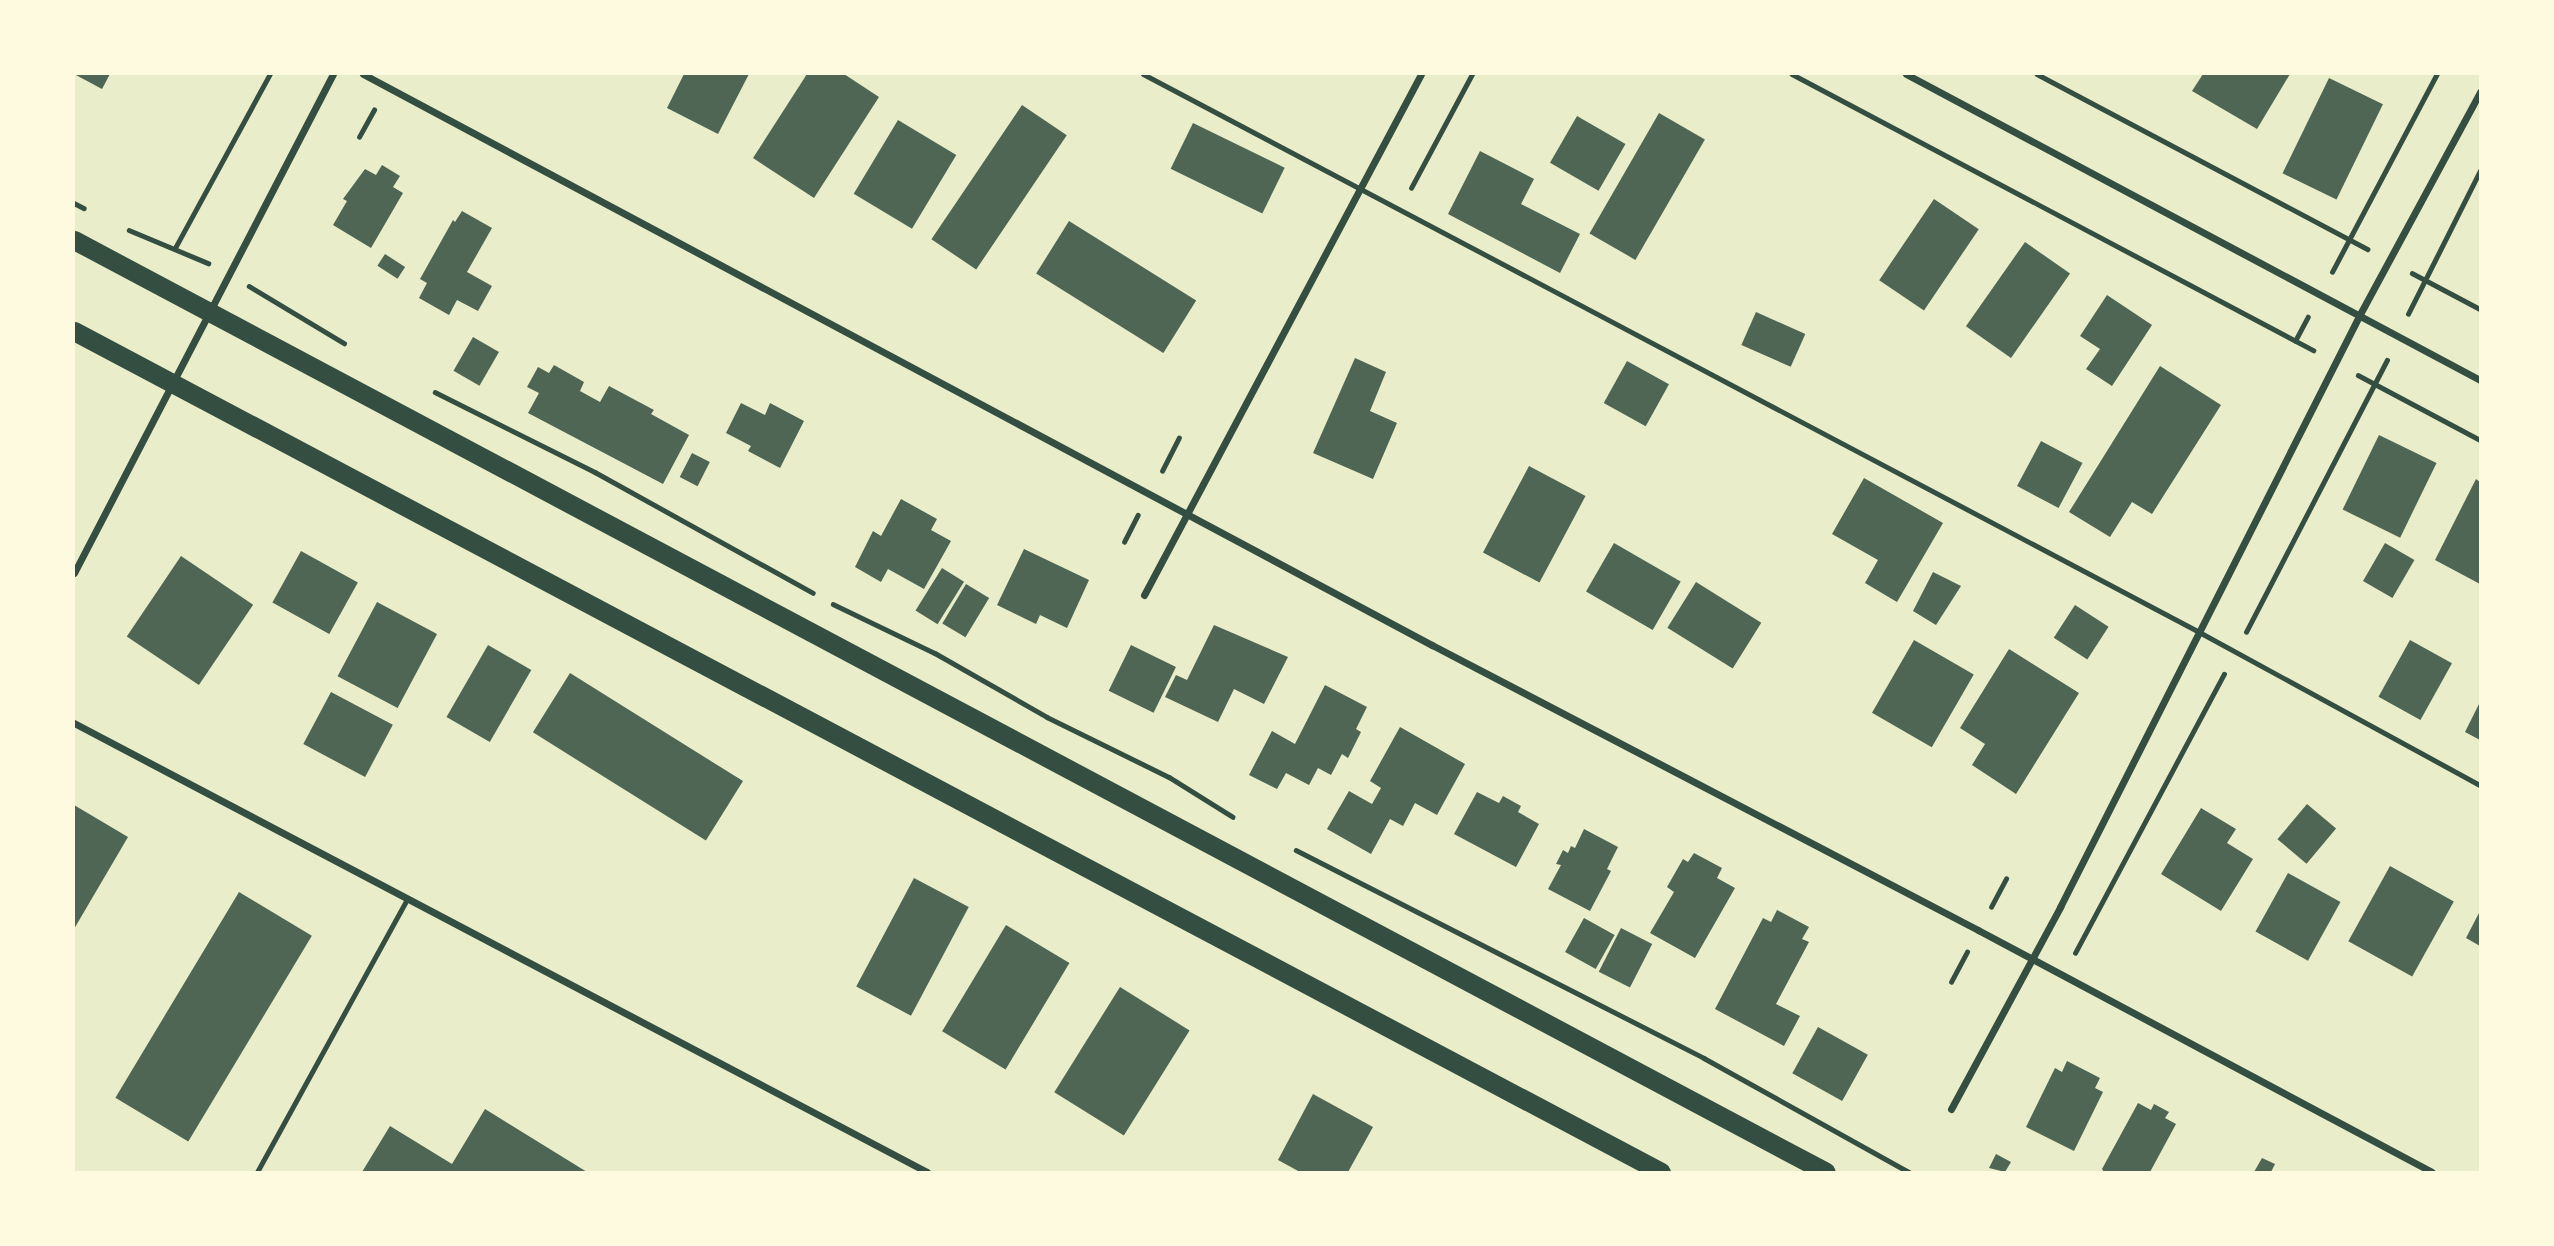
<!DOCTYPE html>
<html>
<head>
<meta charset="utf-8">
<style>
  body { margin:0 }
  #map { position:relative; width:2554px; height:1246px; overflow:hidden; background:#e9edc9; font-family:"Noto Sans",sans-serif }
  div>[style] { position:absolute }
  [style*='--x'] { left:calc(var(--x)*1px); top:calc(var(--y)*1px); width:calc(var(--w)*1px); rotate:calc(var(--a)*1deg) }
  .building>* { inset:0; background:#4f6655; transform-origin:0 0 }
  .path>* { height:4.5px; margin:-2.25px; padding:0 2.25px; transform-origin:2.25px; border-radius:2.25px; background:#344e41 }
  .service>* { height:5px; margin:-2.5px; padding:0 2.5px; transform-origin:2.5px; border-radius:2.5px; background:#344e41 }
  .minor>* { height:7px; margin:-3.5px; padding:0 3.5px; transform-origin:3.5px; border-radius:3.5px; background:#344e41 }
  .trunk>* { height:19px; margin:-9.5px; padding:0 9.5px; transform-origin:9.5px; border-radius:9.5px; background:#344e41 }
  span { translate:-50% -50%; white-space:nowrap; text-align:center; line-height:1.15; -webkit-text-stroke:6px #fefae0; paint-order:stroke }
  .frame { position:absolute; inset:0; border:75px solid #fefae0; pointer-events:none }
</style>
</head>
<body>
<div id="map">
  <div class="building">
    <div style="clip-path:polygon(74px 74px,110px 74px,102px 89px)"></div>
    <div style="clip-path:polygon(684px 74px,749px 74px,718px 134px,667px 108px)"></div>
    <div style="clip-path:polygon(807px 74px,844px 74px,879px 97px,814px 198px,753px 158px)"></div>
    <div style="clip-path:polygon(2203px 74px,2290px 74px,2257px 129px,2192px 91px)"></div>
    <div style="left:2329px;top:78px;width:60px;height:106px;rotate:26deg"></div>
    <div style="left:1022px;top:105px;width:54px;height:162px;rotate:34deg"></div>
    <div style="left:1659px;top:113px;width:53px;height:139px;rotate:30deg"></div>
    <div style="left:1577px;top:116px;width:56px;height:54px;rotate:30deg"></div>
    <div style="left:898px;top:120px;width:68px;height:86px;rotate:31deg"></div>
    <div style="left:1193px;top:123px;width:102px;height:51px;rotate:26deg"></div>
    <div style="clip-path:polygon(1480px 151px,1534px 179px,1521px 204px,1580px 234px,1560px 273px,1448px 214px)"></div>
    <div style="clip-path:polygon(382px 165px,400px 176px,393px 187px,403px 193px,371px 248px,333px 225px,347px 201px,343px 199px,365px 169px,376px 175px)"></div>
    <div style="left:1934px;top:199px;width:54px;height:98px;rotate:34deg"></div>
    <div style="clip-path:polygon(462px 211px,492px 228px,467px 272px,492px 286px,478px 311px,457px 300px,449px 315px,419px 298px,427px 283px,420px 279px,453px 220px,455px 222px)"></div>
    <div style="left:1069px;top:221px;width:150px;height:62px;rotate:32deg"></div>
    <div style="left:2025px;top:242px;width:55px;height:103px;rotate:35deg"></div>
    <div style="left:385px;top:254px;width:24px;height:14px;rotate:33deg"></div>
    <div style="clip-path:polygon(2107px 295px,2152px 325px,2112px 386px,2086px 369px,2100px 349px,2080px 336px)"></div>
    <div style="left:1756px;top:312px;width:54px;height:36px;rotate:24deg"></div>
    <div style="left:473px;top:337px;width:30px;height:39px;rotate:30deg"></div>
    <div style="clip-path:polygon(1355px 358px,1386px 372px,1370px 411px,1397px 423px,1373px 479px,1313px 453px)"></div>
    <div style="left:1627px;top:361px;width:48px;height:48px;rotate:29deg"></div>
    <div style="clip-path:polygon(554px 365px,584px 382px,580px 391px,600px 402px,609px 386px,654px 410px,651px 414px,689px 435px,663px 484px,528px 413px,539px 393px,527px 387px,538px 367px,549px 373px)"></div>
    <div style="clip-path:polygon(2160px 366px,2221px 405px,2152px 514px,2132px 502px,2110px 537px,2069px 512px)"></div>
    <div style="clip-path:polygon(741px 403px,765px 415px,770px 403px,804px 421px,780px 468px,748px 451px,751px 446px,726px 433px)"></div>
    <div style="left:2379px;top:435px;width:64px;height:83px;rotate:26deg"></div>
    <div style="left:2041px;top:441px;width:47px;height:51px;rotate:28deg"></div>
    <div style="left:692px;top:453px;width:20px;height:27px;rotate:27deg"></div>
    <div style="left:1529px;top:466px;width:64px;height:98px;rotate:28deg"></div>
    <div style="clip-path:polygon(1864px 478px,1943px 523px,1897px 602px,1865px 583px,1878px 560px,1832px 534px)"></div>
    <div style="clip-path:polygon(2476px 479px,2480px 482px,2480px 584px,2435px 560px)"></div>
    <div style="clip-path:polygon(901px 499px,937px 519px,931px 530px,951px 541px,924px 589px,888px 569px,881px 582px,855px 567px,873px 531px,881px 536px)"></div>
    <div style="left:1614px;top:543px;width:77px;height:56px;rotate:30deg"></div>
    <div style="left:2385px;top:543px;width:34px;height:44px;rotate:30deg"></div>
    <div style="clip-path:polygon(1024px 549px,1089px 580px,1067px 628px,1040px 615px,1036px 624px,997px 605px)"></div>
    <div style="left:301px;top:551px;width:65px;height:59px;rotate:29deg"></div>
    <div style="left:181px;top:556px;width:87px;height:97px;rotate:34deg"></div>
    <div style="left:942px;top:568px;width:26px;height:50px;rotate:32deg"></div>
    <div style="clip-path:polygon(1933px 572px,1961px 586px,1936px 625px,1913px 611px)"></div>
    <div style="left:1696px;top:582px;width:77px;height:54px;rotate:32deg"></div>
    <div style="left:966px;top:584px;width:27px;height:46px;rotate:31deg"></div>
    <div style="left:377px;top:602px;width:68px;height:84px;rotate:28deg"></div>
    <div style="left:2075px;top:605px;width:40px;height:39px;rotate:33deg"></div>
    <div style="clip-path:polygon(1214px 625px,1288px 657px,1264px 704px,1234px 689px,1218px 722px,1165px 697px,1176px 675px,1187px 680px)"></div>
    <div style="left:1914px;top:640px;width:69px;height:84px;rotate:30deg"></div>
    <div style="left:2410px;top:640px;width:48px;height:65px;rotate:29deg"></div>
    <div style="left:488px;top:645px;width:50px;height:83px;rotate:30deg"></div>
    <div style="left:1131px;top:645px;width:50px;height:51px;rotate:26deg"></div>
    <div style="clip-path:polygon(2009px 649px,2079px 693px,2016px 794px,1972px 765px,1985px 744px,1960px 728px)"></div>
    <div style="left:570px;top:673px;width:204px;height:70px;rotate:32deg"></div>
    <div style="clip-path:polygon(1325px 685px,1367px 707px,1356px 729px,1361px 732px,1348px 758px,1342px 754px,1331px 775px,1318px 768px,1309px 785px,1286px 773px,1277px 789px,1249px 775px,1272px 731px,1295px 744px)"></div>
    <div style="left:331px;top:692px;width:70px;height:59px;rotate:28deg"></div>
    <div style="clip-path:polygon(2480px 702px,2480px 740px,2465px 732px)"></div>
    <div style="clip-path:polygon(1400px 727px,1465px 764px,1437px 815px,1415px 803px,1403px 826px,1390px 819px,1371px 854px,1327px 829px,1349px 791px,1372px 804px,1381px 788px,1370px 781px)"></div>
    <div style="clip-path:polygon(1477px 792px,1499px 803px,1503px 796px,1521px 806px,1518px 812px,1539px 824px,1516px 867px,1454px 834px)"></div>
    <div style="left:2307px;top:804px;width:38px;height:46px;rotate:40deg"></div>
    <div style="clip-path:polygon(74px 805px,128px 837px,74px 929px)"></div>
    <div style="clip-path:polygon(2201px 808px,2236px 829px,2227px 843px,2253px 859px,2221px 911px,2161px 874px)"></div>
    <div style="clip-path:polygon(1584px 829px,1618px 847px,1607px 869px,1611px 871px,1590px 911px,1548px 889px,1561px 865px,1556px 864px,1563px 850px,1568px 853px,1571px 846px,1575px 848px)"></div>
    <div style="clip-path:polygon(1694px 853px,1722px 868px,1717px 878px,1735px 888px,1695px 958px,1650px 933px,1674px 892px,1667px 887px,1683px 859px,1688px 862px)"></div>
    <div style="left:2390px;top:866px;width:73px;height:86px;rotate:29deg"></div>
    <div style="left:2288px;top:873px;width:60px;height:67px;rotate:29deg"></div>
    <div style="left:914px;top:878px;width:62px;height:123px;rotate:28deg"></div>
    <div style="left:239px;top:892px;width:85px;height:240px;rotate:31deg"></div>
    <div style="clip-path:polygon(1777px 910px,1809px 927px,1802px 939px,1809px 942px,1776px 1004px,1800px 1016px,1784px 1046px,1715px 1009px,1763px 918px,1771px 922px)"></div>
    <div style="clip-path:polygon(2480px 911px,2480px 946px,2466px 938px)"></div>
    <div style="left:1584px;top:918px;width:35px;height:39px;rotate:29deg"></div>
    <div style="left:1006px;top:925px;width:74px;height:124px;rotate:31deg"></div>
    <div style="left:1621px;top:928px;width:35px;height:49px;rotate:27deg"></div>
    <div style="left:1120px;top:987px;width:82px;height:124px;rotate:32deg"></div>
    <div style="left:1818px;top:1027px;width:57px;height:53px;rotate:29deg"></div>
    <div style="clip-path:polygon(2067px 1061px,2100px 1078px,2095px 1088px,2103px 1092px,2074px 1151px,2026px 1127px,2055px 1068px,2062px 1072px)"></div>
    <div style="clip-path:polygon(1313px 1094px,1373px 1127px,1348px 1172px,1300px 1172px,1278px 1160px)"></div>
    <div style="clip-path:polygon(2138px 1103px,2151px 1110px,2154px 1104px,2169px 1112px,2165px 1118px,2176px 1124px,2150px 1172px,2104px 1172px,2102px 1169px)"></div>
    <div style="clip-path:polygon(485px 1109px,587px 1172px,362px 1172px,390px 1126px,452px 1164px)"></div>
    <div style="clip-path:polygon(1996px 1154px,2011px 1162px,2005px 1172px,1989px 1168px)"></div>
    <div style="clip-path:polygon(2262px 1158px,2275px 1164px,2271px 1172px,2254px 1172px)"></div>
  </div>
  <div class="path">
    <div style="--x:1792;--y:74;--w:590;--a:27.91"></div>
    <div style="--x:2037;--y:74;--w:374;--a:27.9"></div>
    <div style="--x:359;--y:137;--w:31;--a:-61"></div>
    <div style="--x:1411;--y:188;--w:129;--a:-61.8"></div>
    <div style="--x:74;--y:203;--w:11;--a:27"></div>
    <div style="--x:129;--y:230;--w:86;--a:22.7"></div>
    <div style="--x:175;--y:248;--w:198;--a:-61.4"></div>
    <div style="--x:2332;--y:272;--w:224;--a:-62.1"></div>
    <div style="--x:2412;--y:273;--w:77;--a:27.9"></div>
    <div style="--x:249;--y:286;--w:111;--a:31"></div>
    <div style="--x:2408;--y:314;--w:160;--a:-63.3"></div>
    <div style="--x:2295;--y:341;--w:27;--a:-62"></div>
    <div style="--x:2358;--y:375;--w:138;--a:28"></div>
    <div style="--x:435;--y:392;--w:179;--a:26.6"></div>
    <div style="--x:595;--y:472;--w:249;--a:29"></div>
    <div style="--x:1162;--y:471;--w:37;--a:-63"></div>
    <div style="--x:1124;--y:542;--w:30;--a:-63"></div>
    <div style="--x:833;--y:604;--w:113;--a:25.7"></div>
    <div style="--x:935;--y:653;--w:129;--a:29.7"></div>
    <div style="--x:1047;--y:717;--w:136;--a:26.2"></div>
    <div style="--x:1169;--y:777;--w:75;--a:32"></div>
    <div style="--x:2246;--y:632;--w:306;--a:-62.6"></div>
    <div style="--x:1296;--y:850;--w:458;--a:27"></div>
    <div style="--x:1704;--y:1058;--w:235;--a:29.1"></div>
    <div style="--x:1991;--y:907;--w:32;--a:-62"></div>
    <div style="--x:2075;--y:953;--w:316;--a:-61.9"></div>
    <div style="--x:1951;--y:982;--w:34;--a:-62"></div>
  </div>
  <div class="service">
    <div style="--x:1143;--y:74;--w:1194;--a:27.85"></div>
    <div style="--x:2199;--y:632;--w:320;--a:28.6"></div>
    <div style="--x:257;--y:1172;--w:311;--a:-61.2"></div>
  </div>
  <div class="minor">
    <div style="--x:363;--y:74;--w:1212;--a:28.11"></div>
    <div style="--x:1432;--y:645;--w:616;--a:27.56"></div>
    <div style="--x:1978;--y:930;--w:514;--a:28.06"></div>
    <div style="--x:1906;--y:74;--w:650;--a:28.06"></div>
    <div style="--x:74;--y:573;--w:562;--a:-62.57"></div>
    <div style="--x:1144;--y:595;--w:590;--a:-62"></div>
    <div style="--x:74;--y:723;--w:964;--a:27.76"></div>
    <div style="--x:1951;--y:1109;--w:230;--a:-61.6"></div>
    <div style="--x:2060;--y:907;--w:662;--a:-63.16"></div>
    <div style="--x:2359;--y:316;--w:255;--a:-61.6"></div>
  </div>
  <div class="trunk">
    <div style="--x:74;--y:240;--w:1984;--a:28.01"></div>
    <div style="--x:74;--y:331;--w:1796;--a:27.92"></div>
  </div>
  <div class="frame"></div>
</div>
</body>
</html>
